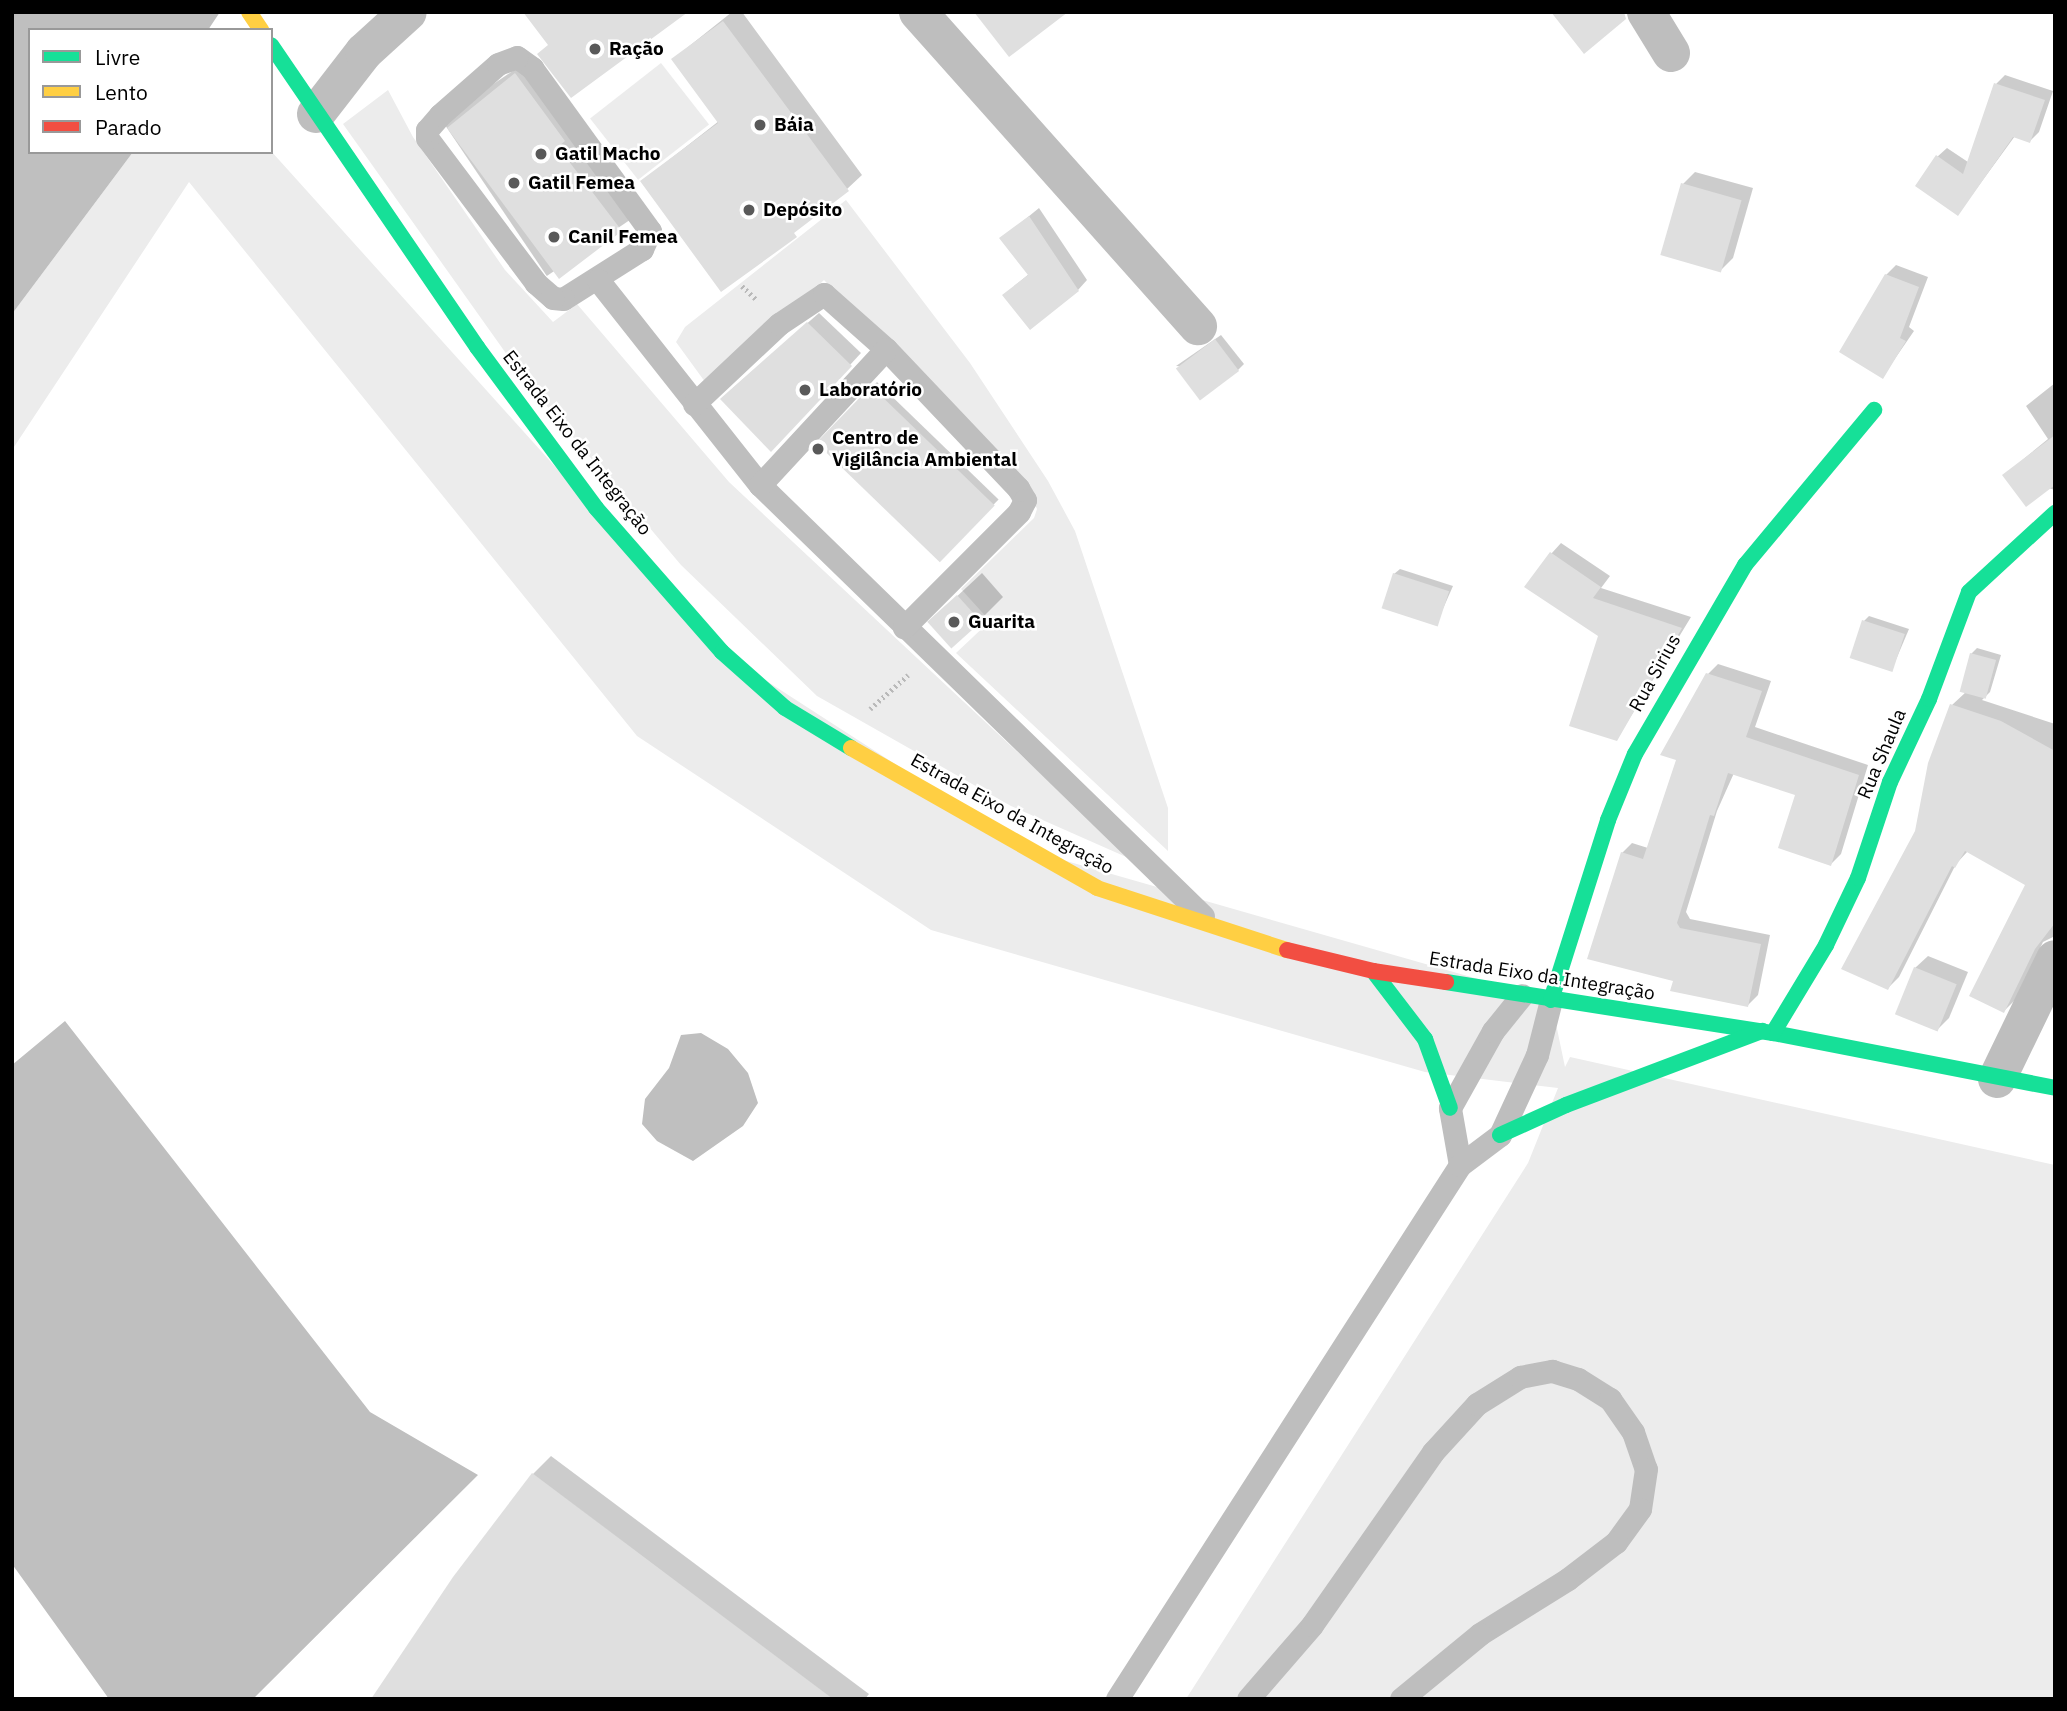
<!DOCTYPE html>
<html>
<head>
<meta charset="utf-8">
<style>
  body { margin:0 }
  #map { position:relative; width:2067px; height:1711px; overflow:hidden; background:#fff; font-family:"IBM Plex Sans",sans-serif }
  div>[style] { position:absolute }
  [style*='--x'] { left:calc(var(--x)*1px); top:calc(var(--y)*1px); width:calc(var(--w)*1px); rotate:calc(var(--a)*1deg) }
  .green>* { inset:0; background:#ececec; transform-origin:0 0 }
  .water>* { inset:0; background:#bfbfbf }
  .shadow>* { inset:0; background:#0003; transform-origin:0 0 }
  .building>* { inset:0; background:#dfdfdf; transform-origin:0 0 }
  .path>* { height:4.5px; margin-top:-2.25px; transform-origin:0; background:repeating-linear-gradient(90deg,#b9b9b9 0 2px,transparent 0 5.5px) }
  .lane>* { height:23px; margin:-11.5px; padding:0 11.5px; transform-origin:11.5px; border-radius:11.5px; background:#bebebe }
  .street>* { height:38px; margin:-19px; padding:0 19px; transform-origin:19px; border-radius:19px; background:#bebebe }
  .fast>* { height:16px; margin:-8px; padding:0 8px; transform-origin:8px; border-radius:8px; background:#16e098 }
  .slow>* { height:16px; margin:-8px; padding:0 8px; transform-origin:8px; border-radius:8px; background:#ffcf43 }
  .jam>* { height:16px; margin:-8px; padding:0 8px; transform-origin:8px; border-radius:8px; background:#f24e42 }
  .dots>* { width:19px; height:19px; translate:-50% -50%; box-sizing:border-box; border:4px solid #fff; border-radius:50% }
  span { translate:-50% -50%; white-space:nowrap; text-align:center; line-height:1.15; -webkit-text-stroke:5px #fff; paint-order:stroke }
  .poi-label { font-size:19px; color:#000; font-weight:700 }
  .left { translate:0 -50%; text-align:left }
  .street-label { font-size:19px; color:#000 }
  .frame { position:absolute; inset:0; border:14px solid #000; pointer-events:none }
  .legend { position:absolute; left:28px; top:28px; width:245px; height:126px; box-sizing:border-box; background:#fff; border:2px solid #999; margin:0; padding:9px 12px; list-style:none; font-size:21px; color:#000 }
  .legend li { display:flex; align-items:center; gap:14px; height:35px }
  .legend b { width:35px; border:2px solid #999 }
</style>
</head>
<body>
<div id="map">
  <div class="green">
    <div style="left:661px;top:63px;width:78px;height:90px;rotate:52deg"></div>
    <div style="clip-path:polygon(388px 90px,413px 137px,505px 270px,553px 322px,577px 304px,729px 482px,1133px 860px,1011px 806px,817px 696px,681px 565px,525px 380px,343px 124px)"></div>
    <div style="clip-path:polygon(271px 151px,722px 652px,1028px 850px,1551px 1000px,1565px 1067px,1570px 1057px,2055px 1165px,2055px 1699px,1186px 1699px,1528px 1163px,1558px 1088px,1425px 1072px,931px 930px,637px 736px,189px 182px,12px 450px,12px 314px,133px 152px)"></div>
    <div style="clip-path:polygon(846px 200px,970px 363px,1048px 481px,1075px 531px,1168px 808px,1168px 851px,956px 653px,990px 621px,961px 589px,1034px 518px,1037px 509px,1032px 498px,824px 280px,708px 386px,676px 342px,685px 327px)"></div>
  </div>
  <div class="water">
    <div style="clip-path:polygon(12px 12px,220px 12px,208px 30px,30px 30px,30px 152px,133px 152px,12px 314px)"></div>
    <div style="clip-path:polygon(65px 1021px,370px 1412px,478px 1475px,253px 1699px,109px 1699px,12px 1564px,12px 1065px)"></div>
    <div style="clip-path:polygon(701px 1033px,728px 1049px,748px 1073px,758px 1103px,743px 1126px,693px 1161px,657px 1141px,642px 1124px,645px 1099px,669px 1068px,681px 1035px)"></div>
  </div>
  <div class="shadow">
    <div style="clip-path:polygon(732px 12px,742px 12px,862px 175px,847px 189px,642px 181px,719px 121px,673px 59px)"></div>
    <div style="left:529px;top:60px;width:189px;height:106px;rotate:56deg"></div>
    <div style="clip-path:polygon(2005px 75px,2053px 91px,2039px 132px,2030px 141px,2015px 136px,1958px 214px,1937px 157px,1947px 148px,1968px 162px,1996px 84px)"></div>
    <div style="clip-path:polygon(1695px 172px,1753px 188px,1733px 258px,1721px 270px,1683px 184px)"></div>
    <div style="clip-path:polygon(1039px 208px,1087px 280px,1078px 290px,1014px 286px,1029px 274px,1001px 239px)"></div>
    <div style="clip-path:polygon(1896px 265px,1928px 277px,1909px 327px,1914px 331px,1883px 376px,1886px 275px)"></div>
    <div style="clip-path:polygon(819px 313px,861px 353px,782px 439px,733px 388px)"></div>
    <div style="clip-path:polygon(1221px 335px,1244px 364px,1238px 370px,1176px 366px)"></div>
    <div style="left:877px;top:382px;width:169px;height:85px;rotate:44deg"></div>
    <div style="clip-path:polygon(2055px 383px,2055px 490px,2004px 475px,2048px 439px,2026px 406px)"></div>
    <div style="clip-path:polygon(1561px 543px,1610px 576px,1601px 588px,1691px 617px,1617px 739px,1600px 636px,1551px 554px)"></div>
    <div style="clip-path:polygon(1400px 569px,1453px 586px,1438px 620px,1394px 574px)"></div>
    <div style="clip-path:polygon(982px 573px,1003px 597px,980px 620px,953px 600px)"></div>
    <div style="clip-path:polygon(1869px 616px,1909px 629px,1892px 669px,1864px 621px)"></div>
    <div style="clip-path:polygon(1977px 648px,2001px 655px,1990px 692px,1982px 700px,2055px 724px,2055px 936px,2043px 942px,2015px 1000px,2004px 1011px,2027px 884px,1968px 851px,1956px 864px,1899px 977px,1888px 988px,1916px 831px,1952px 705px,1966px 692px,1971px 654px)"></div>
    <div style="clip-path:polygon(1718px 664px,1771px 681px,1755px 727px,1868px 765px,1841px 854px,1831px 864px,1797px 794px,1734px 773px,1717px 811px,1686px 912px,1690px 919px,1770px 935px,1758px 995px,1748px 1005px,1675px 979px,1622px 853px,1632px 843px,1648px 848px,1708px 674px)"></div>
    <div style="clip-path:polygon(1928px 956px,1968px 972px,1949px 1018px,1937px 1030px,1915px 968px)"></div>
    <div style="clip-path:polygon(551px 1456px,869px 1694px,865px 1699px,374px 1699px,533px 1474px)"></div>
  </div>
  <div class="building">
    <div style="clip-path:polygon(523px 12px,688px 12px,571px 98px,537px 54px,548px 45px)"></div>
    <div style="clip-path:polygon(974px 12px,1068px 12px,1009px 57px)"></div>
    <div style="clip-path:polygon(1551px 12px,1624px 12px,1626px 19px,1584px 54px)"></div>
    <div style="clip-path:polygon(723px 21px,849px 191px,794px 233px,797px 237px,721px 292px,640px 181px,718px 123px,671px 59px)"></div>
    <div style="clip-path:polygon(515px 73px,565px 141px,558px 147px,622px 231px,559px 279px,447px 128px)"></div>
    <div style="clip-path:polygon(1994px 83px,2045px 100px,2030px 143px,2013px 137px,1958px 216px,1915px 186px,1936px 155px,1963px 174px)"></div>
    <div style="left:1681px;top:183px;width:63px;height:75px;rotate:16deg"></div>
    <div style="clip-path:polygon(1029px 216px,1079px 291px,1030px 330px,1002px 295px,1028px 275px,999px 238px)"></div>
    <div style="clip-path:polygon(1885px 274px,1919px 287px,1900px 338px,1906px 341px,1883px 379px,1839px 352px)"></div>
    <div style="clip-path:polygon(807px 322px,852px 366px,771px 452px,720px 399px)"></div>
    <div style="left:1215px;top:339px;width:40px;height:49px;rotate:53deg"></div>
    <div style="left:871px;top:386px;width:172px;height:79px;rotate:44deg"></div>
    <div style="clip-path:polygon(2055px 435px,2055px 485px,2026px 507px,2002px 475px)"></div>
    <div style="clip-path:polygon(1550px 552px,1601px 587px,1593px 598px,1682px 628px,1617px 741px,1569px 726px,1598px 636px,1524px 587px)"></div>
    <div style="left:1393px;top:573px;width:59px;height:37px;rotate:18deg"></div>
    <div style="left:957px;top:595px;width:36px;height:40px;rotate:48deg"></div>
    <div style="left:1862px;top:620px;width:45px;height:40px;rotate:18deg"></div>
    <div style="left:1970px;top:653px;width:27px;height:40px;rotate:15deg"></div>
    <div style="clip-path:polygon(1706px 673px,1762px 691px,1746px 737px,1859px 775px,1831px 866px,1778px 848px,1795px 795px,1728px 773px,1714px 816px,1710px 815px,1677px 923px,1680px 928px,1761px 944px,1748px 1007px,1670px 991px,1673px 981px,1587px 959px,1621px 852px,1643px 859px,1676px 760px,1660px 755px)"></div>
    <div style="clip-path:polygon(1950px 704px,2001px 721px,2055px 751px,2055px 923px,2035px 949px,2004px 1013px,1969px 996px,2025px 885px,1965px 851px,1955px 868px,1952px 866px,1888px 990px,1841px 969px,1915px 831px,1928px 763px)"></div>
    <div style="left:1914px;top:967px;width:46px;height:51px;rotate:22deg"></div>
    <div style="clip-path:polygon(532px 1473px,833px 1699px,371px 1699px,453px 1577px)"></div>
  </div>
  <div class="path">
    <div style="--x:742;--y:286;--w:21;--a:43"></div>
    <div style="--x:870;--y:709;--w:51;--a:-41.8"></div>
  </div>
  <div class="lane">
    <div style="--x:517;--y:57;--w:19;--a:36"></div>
    <div style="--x:532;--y:68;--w:201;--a:54.1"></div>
    <div style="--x:650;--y:231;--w:20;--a:114"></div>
    <div style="--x:642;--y:249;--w:93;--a:147.7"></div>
    <div style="--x:563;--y:299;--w:10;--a:-174"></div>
    <div style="--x:553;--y:298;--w:23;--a:-139"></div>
    <div style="--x:536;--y:283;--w:181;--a:-126.9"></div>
    <div style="--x:427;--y:138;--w:8;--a:-90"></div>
    <div style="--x:427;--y:130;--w:20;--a:-49"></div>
    <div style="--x:440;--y:115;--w:77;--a:-41.3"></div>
    <div style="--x:498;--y:64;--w:20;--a:-20"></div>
    <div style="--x:598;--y:280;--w:261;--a:51.7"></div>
    <div style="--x:760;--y:485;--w:618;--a:44.21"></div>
    <div style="--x:694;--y:404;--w:117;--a:-43.3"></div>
    <div style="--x:779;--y:324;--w:54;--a:-33.7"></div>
    <div style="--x:824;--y:294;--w:83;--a:41.6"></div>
    <div style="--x:886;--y:349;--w:192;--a:46.5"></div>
    <div style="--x:1018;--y:488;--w:14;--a:60"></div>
    <div style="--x:1025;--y:500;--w:13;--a:117"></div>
    <div style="--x:1019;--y:512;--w:163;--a:135"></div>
    <div style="--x:760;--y:485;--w:185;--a:-47.2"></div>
    <div style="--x:1460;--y:1165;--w:58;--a:-100"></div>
    <div style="--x:1450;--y:1108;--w:88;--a:-60.8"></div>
    <div style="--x:1493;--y:1031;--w:46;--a:-51.1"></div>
    <div style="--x:1117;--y:1699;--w:635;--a:-57.29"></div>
    <div style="--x:1460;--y:1165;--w:50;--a:-36.9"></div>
    <div style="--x:1500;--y:1135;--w:88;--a:-65.2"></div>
    <div style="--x:1537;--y:1055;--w:57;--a:-75.7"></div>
    <div style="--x:1248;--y:1699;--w:98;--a:-49.1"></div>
    <div style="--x:1312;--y:1625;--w:211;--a:-55"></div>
    <div style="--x:1433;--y:1452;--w:65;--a:-47.5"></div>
    <div style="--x:1477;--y:1404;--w:51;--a:-32.1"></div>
    <div style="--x:1520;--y:1377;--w:33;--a:-11"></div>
    <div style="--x:1552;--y:1371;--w:27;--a:17"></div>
    <div style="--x:1578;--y:1379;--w:38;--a:32"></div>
    <div style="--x:1610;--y:1399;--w:40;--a:55.1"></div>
    <div style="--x:1633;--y:1432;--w:39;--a:71"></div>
    <div style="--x:1646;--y:1469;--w:40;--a:98.5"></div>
    <div style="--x:1640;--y:1509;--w:41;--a:126"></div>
    <div style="--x:1616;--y:1542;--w:61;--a:142.4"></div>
    <div style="--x:1568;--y:1579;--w:104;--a:148"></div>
    <div style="--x:1480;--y:1634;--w:102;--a:140.6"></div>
  </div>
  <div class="street">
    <div style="--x:918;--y:12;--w:421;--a:48.3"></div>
    <div style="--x:1646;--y:12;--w:48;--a:58.6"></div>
    <div style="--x:316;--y:114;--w:78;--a:-52.3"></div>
    <div style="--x:364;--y:52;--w:59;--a:-42.3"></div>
    <div style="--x:1997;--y:1079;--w:133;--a:-64.2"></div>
  </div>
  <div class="fast">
    <div style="--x:271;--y:45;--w:366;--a:55.7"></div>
    <div style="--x:477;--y:347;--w:200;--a:53.5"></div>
    <div style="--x:596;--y:508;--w:191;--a:48.8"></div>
    <div style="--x:722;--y:652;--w:84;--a:41.6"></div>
    <div style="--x:785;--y:708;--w:77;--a:31.2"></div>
    <div style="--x:1373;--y:971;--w:86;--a:52.6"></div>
    <div style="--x:1425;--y:1039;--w:73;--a:70.1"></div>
    <div style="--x:1446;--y:982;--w:331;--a:8.9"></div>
    <div style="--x:1773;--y:1033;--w:287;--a:11"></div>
    <div style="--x:1551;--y:1000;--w:189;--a:-72.4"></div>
    <div style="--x:1608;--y:820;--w:71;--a:-67.8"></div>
    <div style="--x:1635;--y:754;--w:219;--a:-59.8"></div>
    <div style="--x:1745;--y:565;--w:202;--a:-50.2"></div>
    <div style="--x:1773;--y:1033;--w:103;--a:-58.9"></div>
    <div style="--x:1826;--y:945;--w:74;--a:-64.5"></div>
    <div style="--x:1858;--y:878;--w:101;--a:-71.6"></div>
    <div style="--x:1890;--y:782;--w:92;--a:-64.8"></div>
    <div style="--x:1929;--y:699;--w:114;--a:-69.5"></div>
    <div style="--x:1969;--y:592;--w:117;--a:-42.6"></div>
    <div style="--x:1500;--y:1135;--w:72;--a:-24.4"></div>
    <div style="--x:1566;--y:1105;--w:210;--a:-20.7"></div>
  </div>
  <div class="slow">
    <div style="--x:249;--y:12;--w:22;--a:56"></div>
    <div style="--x:851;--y:748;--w:283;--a:29.6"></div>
    <div style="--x:1097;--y:888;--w:200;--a:18.1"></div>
  </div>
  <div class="jam">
    <div style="--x:1287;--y:950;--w:89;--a:13.7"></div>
    <div style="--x:1373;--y:971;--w:74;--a:8.6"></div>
  </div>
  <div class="dots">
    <div style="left:595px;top:49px;background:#595959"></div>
    <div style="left:760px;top:125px;background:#595959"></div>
    <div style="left:541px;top:154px;background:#595959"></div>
    <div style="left:514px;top:183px;background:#595959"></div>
    <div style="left:749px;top:210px;background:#595959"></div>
    <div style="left:554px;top:237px;background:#595959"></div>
    <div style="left:805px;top:390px;background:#595959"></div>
    <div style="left:818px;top:449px;background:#595959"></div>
    <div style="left:954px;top:622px;background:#595959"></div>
  </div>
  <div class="poi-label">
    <span class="left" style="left:609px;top:49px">Ração</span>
    <span class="left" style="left:774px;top:125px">Báia</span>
    <span class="left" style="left:555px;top:154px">Gatil Macho</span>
    <span class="left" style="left:528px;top:183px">Gatil Femea</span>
    <span class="left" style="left:763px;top:210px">Depósito</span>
    <span class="left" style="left:568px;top:237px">Canil Femea</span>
    <span class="left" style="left:819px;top:390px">Laboratório</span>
    <span class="left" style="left:832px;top:449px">Centro de<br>Vigilância Ambiental</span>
    <span class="left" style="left:968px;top:622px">Guarita</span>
  </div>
  <div class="street-label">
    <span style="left:577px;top:443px;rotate:52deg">Estrada Eixo da Integração</span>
    <span style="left:1655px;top:673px;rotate:-61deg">Rua Sirius</span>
    <span style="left:1882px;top:754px;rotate:-67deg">Rua Shaula</span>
    <span style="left:1012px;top:814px;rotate:29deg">Estrada Eixo da Integração</span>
    <span style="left:1542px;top:976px;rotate:9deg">Estrada Eixo da Integração</span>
  </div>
  <div class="frame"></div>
  <ul class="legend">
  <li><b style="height:9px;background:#16e098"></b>Livre</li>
  <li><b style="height:9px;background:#ffcf43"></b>Lento</li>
  <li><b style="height:9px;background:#f24e42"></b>Parado</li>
  </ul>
</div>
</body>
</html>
